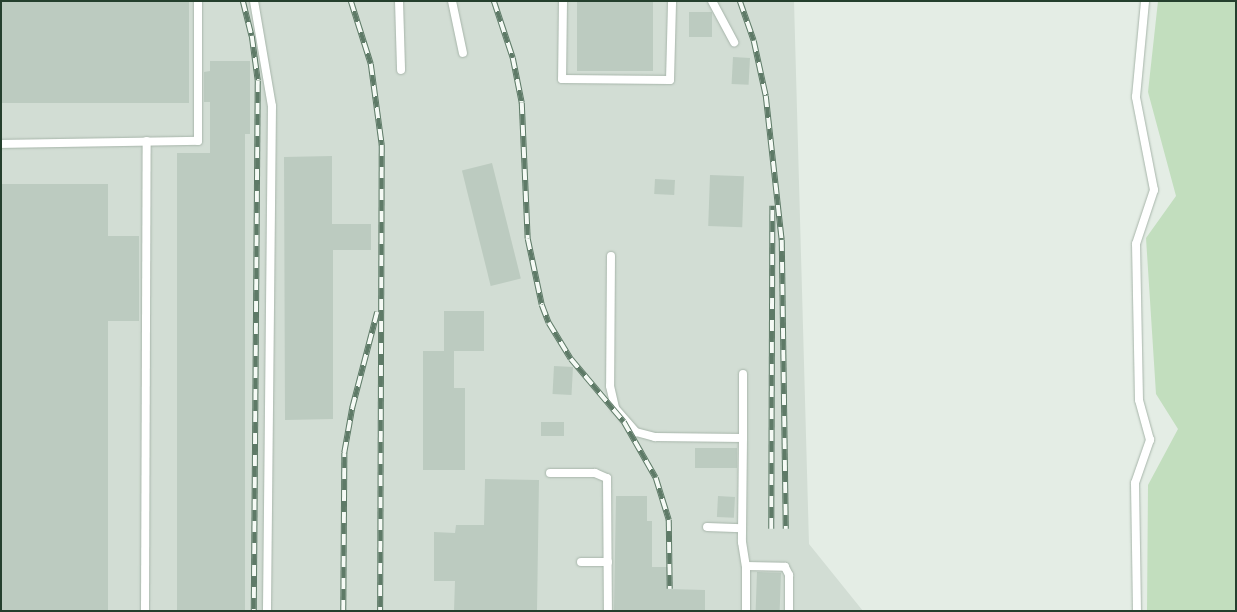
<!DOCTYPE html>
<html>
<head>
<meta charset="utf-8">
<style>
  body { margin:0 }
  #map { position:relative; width:1237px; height:612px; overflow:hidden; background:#e4ede5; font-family:"DejaVu Sans",sans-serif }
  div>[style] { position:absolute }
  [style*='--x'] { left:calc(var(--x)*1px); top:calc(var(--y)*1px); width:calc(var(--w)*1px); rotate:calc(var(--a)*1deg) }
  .built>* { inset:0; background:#d2ddd4 }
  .green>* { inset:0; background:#c2debe }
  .building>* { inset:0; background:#bccbc0; transform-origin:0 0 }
  .roads { filter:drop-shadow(0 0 1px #a7b5aa) drop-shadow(0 0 1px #a7b5aa) }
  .lane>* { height:8px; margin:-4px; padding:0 4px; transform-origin:4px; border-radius:4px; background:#fff }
  .rail>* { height:5.5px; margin-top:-2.75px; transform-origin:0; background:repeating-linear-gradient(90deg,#f5faf5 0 11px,#5e7a67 0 22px); box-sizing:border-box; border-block:1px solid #5e7a67 }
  span { translate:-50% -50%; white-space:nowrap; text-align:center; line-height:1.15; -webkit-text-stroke:4px #f5faf5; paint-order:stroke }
  .frame { position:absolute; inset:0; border:2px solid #243f2d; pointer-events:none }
</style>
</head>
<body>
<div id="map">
  <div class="built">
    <div style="clip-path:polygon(1px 1px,794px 1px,809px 544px,863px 611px,1px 611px)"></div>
  </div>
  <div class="green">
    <div style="clip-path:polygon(1158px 1px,1236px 1px,1236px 611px,1147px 611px,1148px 485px,1178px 429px,1156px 394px,1146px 238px,1176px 196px,1148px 92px)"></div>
  </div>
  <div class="building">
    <div style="left:1px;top:1px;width:188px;height:102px"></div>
    <div style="left:577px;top:1px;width:76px;height:70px"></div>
    <div style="left:689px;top:12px;width:23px;height:25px"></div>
    <div style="left:733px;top:57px;width:17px;height:27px;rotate:3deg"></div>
    <div style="clip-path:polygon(210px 61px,250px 61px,250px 134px,245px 134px,245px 611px,177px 611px,177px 153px,210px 153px,210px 102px,204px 102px,204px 72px,210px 71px)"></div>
    <div style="clip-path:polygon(332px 156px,332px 224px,371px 224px,371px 250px,333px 250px,333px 419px,285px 420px,284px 157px)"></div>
    <div style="left:492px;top:163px;width:119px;height:31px;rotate:76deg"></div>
    <div style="left:710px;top:175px;width:34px;height:51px;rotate:2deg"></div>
    <div style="left:655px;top:179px;width:20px;height:15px;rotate:3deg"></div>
    <div style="clip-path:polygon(1px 184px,108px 184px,108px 236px,139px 236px,139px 321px,108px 321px,108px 611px,1px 611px)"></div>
    <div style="clip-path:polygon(444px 311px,484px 311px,484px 351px,454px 351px,454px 388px,465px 388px,465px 470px,423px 470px,423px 351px,444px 351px)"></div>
    <div style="left:554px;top:366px;width:19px;height:28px;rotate:3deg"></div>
    <div style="left:541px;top:422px;width:23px;height:14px"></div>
    <div style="left:695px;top:448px;width:42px;height:20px"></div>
    <div style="clip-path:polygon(485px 479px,539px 480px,537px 611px,454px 611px,455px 581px,434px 581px,434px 532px,455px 533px,456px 525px,484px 525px)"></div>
    <div style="clip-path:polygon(616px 496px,647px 496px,647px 521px,652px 521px,652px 567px,668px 567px,668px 589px,705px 590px,705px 611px,614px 611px)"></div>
    <div style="left:718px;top:496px;width:17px;height:21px;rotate:3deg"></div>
    <div style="left:757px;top:572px;width:24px;height:39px;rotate:2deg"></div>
  </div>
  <div class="roads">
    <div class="lane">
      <div style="--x:254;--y:1;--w:107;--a:80.3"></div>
      <div style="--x:272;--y:106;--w:505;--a:90.57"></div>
      <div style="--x:399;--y:1;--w:69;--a:88.3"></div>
      <div style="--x:452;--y:1;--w:53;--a:78.1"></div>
      <div style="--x:563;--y:1;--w:78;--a:90.7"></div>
      <div style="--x:562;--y:79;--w:108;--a:0.5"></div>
      <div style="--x:670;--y:80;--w:79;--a:-88.5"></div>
      <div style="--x:712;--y:1;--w:47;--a:61.8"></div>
      <div style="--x:1;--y:144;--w:197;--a:-0.9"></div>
      <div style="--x:198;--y:141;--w:140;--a:-90"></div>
      <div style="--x:611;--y:256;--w:130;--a:90.4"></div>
      <div style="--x:610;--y:386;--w:23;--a:77"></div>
      <div style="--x:615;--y:408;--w:32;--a:49"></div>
      <div style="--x:636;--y:432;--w:20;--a:15"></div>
      <div style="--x:655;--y:437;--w:88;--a:0.7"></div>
      <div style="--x:743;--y:438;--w:104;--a:90.6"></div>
      <div style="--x:742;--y:542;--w:24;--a:81"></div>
      <div style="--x:746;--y:566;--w:45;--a:90"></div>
      <div style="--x:743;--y:438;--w:64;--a:-90"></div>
      <div style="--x:550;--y:473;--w:45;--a:0"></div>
      <div style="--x:595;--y:473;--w:13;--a:23"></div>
      <div style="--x:607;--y:478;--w:133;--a:89.6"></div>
      <div style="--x:707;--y:527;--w:35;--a:2"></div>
      <div style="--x:581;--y:562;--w:27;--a:0"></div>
      <div style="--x:746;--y:566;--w:39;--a:1"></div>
      <div style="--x:785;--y:567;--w:9;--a:63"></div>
      <div style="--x:789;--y:575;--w:36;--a:90"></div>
      <div style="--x:145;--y:611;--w:470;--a:-89.8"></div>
      <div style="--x:1137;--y:611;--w:128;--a:-90.9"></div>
      <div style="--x:1135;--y:483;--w:46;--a:-70.8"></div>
      <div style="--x:1150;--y:440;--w:41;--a:-105.4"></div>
      <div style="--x:1139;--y:400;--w:156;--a:-91.1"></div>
      <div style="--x:1136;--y:244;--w:57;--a:-71.6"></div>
      <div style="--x:1154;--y:190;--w:95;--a:-101"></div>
      <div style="--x:1136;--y:97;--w:96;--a:-84.6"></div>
    </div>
  </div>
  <div class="rail">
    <div style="--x:243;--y:1;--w:36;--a:76"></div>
    <div style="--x:252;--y:36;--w:45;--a:82.4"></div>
    <div style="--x:258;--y:81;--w:530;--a:90.43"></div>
    <div style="--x:351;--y:1;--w:66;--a:72.4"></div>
    <div style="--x:371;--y:64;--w:82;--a:82.3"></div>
    <div style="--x:382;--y:145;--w:466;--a:90.2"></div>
    <div style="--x:494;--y:1;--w:60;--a:71.6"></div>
    <div style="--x:513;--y:58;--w:46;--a:78.7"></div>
    <div style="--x:522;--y:103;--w:136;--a:87.5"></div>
    <div style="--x:528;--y:239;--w:67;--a:78"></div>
    <div style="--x:542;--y:305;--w:19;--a:69"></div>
    <div style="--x:549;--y:323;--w:42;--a:58.6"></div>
    <div style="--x:571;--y:359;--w:82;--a:49.9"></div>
    <div style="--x:624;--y:422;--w:64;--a:60.3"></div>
    <div style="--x:656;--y:478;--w:44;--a:72.8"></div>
    <div style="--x:669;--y:520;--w:69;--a:89.2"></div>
    <div style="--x:740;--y:1;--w:42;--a:70.7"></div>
    <div style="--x:754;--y:41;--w:56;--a:77.7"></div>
    <div style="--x:766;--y:96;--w:145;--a:83.7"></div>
    <div style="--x:782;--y:240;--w:289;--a:89.2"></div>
    <div style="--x:771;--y:529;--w:323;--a:-89.8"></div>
    <div style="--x:343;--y:611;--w:158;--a:-89.6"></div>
    <div style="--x:344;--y:453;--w:46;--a:-79.9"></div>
    <div style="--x:352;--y:408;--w:99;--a:-75.4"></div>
  </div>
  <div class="frame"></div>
</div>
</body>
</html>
